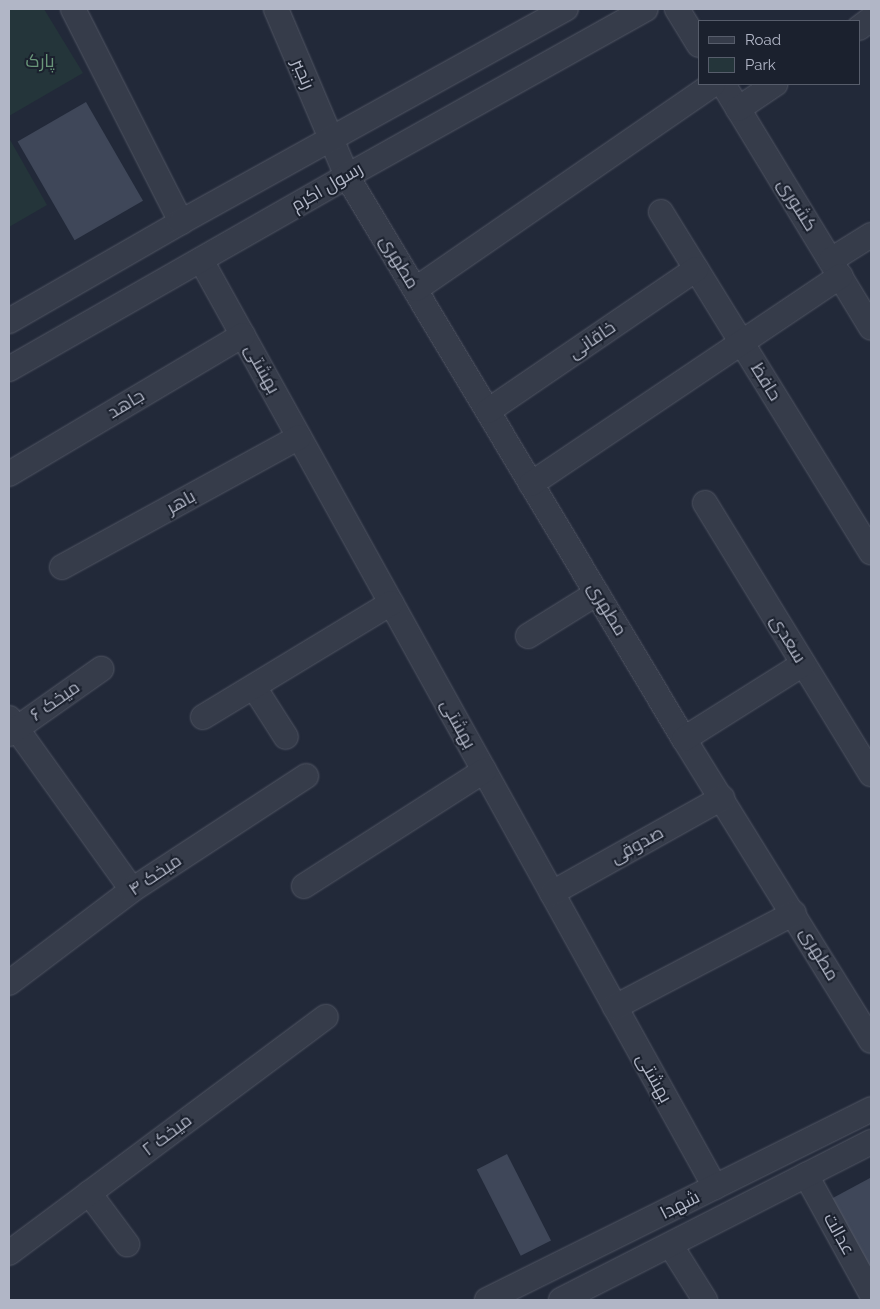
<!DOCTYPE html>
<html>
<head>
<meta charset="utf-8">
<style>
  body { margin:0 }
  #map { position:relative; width:880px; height:1309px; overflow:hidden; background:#222939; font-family:Raleway,Cairo,sans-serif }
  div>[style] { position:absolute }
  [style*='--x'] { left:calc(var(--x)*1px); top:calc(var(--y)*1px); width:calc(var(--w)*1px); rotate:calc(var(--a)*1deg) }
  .green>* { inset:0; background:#24353a }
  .building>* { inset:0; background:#3f4759; transform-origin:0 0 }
  .roads { filter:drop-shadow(0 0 1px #515664) drop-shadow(0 0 1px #515664) }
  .minor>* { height:24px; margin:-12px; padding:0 12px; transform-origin:12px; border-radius:12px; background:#363c4a }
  span { translate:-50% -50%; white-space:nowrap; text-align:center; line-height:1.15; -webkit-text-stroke:4px #1b212e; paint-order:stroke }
  .park-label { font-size:18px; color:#699679 }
  .street-label { font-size:18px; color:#b1b6c6 }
  .frame { position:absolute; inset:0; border:10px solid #b1b6c6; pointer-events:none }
  .legend { position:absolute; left:698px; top:20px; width:162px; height:65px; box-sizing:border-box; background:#1b212e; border:1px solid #575d6b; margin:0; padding:6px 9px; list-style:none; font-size:15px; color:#b1b6c6 }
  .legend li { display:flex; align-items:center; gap:10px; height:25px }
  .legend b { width:25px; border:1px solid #575d6b }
</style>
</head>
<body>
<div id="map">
  <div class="green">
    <div style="clip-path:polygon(9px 9px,44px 9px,83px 73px,9px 116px)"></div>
    <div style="clip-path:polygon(9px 138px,47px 205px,9px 227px)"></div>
  </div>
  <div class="building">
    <div style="left:86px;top:102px;width:114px;height:79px;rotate:60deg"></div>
    <div style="left:507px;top:1154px;width:97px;height:34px;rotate:63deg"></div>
    <div style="clip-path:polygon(870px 1178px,871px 1180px,871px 1275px,831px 1199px)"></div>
  </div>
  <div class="roads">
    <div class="minor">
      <div style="--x:73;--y:9;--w:239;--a:63.1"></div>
      <div style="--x:276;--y:9;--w:181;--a:67"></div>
      <div style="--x:347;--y:176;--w:656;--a:59.1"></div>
      <div style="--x:684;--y:739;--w:355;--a:58.2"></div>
      <div style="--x:677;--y:9;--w:42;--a:58.6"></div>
      <div style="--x:859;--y:28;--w:15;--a:-37"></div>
      <div style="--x:723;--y:84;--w:285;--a:58.7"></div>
      <div style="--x:738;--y:109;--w:45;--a:-34"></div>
      <div style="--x:661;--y:212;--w:400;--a:58.3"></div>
      <div style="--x:201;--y:260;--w:1060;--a:60.99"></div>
      <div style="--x:831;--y:260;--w:47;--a:-32"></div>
      <div style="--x:416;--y:289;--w:361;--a:-34.6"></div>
      <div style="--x:9;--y:321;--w:198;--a:-29.9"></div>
      <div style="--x:181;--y:222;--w:440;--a:-29"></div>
      <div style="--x:9;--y:369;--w:389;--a:-29.7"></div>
      <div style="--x:347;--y:176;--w:342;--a:-29.2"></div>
      <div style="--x:488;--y:411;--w:252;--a:-34.3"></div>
      <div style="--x:9;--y:474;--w:272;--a:-30.7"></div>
      <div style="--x:531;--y:484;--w:373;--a:-33.9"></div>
      <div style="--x:705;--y:503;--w:318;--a:58.5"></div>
      <div style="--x:62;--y:567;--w:270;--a:-28.7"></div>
      <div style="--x:528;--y:636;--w:81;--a:-31.9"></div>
      <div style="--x:254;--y:687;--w:59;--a:57.4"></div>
      <div style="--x:203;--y:717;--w:220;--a:-31.2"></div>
      <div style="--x:9;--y:718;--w:211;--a:54.4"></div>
      <div style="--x:9;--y:734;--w:113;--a:-35.2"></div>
      <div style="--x:684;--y:739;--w:141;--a:-32.2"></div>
      <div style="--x:304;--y:886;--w:214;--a:-32.6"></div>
      <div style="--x:552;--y:893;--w:195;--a:-29.2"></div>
      <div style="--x:9;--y:983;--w:154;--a:-37.1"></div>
      <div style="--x:132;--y:890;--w:208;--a:-33.2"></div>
      <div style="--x:615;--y:1007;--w:202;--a:-27.7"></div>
      <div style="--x:806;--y:1175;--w:135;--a:61.2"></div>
      <div style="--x:89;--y:1193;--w:64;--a:53.3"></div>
      <div style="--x:671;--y:1246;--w:64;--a:57.8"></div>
      <div style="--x:9;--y:1253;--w:395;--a:-36.7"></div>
      <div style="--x:487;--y:1300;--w:429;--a:-26.4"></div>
      <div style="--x:561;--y:1300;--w:348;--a:-27"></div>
    </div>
  </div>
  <div class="park-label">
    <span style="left:40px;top:61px">پارک</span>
  </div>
  <div class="street-label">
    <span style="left:303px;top:74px;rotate:67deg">رنجبر</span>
    <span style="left:327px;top:187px;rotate:-30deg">رسول اکرم</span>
    <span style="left:797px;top:205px;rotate:58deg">کشوری</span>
    <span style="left:399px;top:262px;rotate:59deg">مطهری</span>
    <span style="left:592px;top:340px;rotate:-34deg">خاقانی</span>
    <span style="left:262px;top:369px;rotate:61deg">بهشتی</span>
    <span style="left:766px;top:382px;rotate:58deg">حافظ</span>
    <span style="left:126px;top:404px;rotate:-31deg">جاهد</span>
    <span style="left:181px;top:502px;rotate:-29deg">باهر</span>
    <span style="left:607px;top:609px;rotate:59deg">مطهری</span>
    <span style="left:788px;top:639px;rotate:59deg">سعدی</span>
    <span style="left:55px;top:701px;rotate:-35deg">میخک ۶</span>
    <span style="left:458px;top:724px;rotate:61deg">بهشتی</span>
    <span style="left:637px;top:845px;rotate:-29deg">صدوقی</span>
    <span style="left:155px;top:875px;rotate:-34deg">میخک ۴</span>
    <span style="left:819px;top:954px;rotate:59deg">مطهری</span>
    <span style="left:654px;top:1078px;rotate:61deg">بهشتی</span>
    <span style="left:167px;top:1135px;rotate:-37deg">میخک ۲</span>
    <span style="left:680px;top:1205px;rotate:-27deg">شهدا</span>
    <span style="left:839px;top:1234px;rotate:61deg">عدالت</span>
  </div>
  <div class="frame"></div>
  <ul class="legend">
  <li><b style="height:6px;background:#363c4a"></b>Road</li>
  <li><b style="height:14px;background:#24353a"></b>Park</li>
  </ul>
</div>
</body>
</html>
